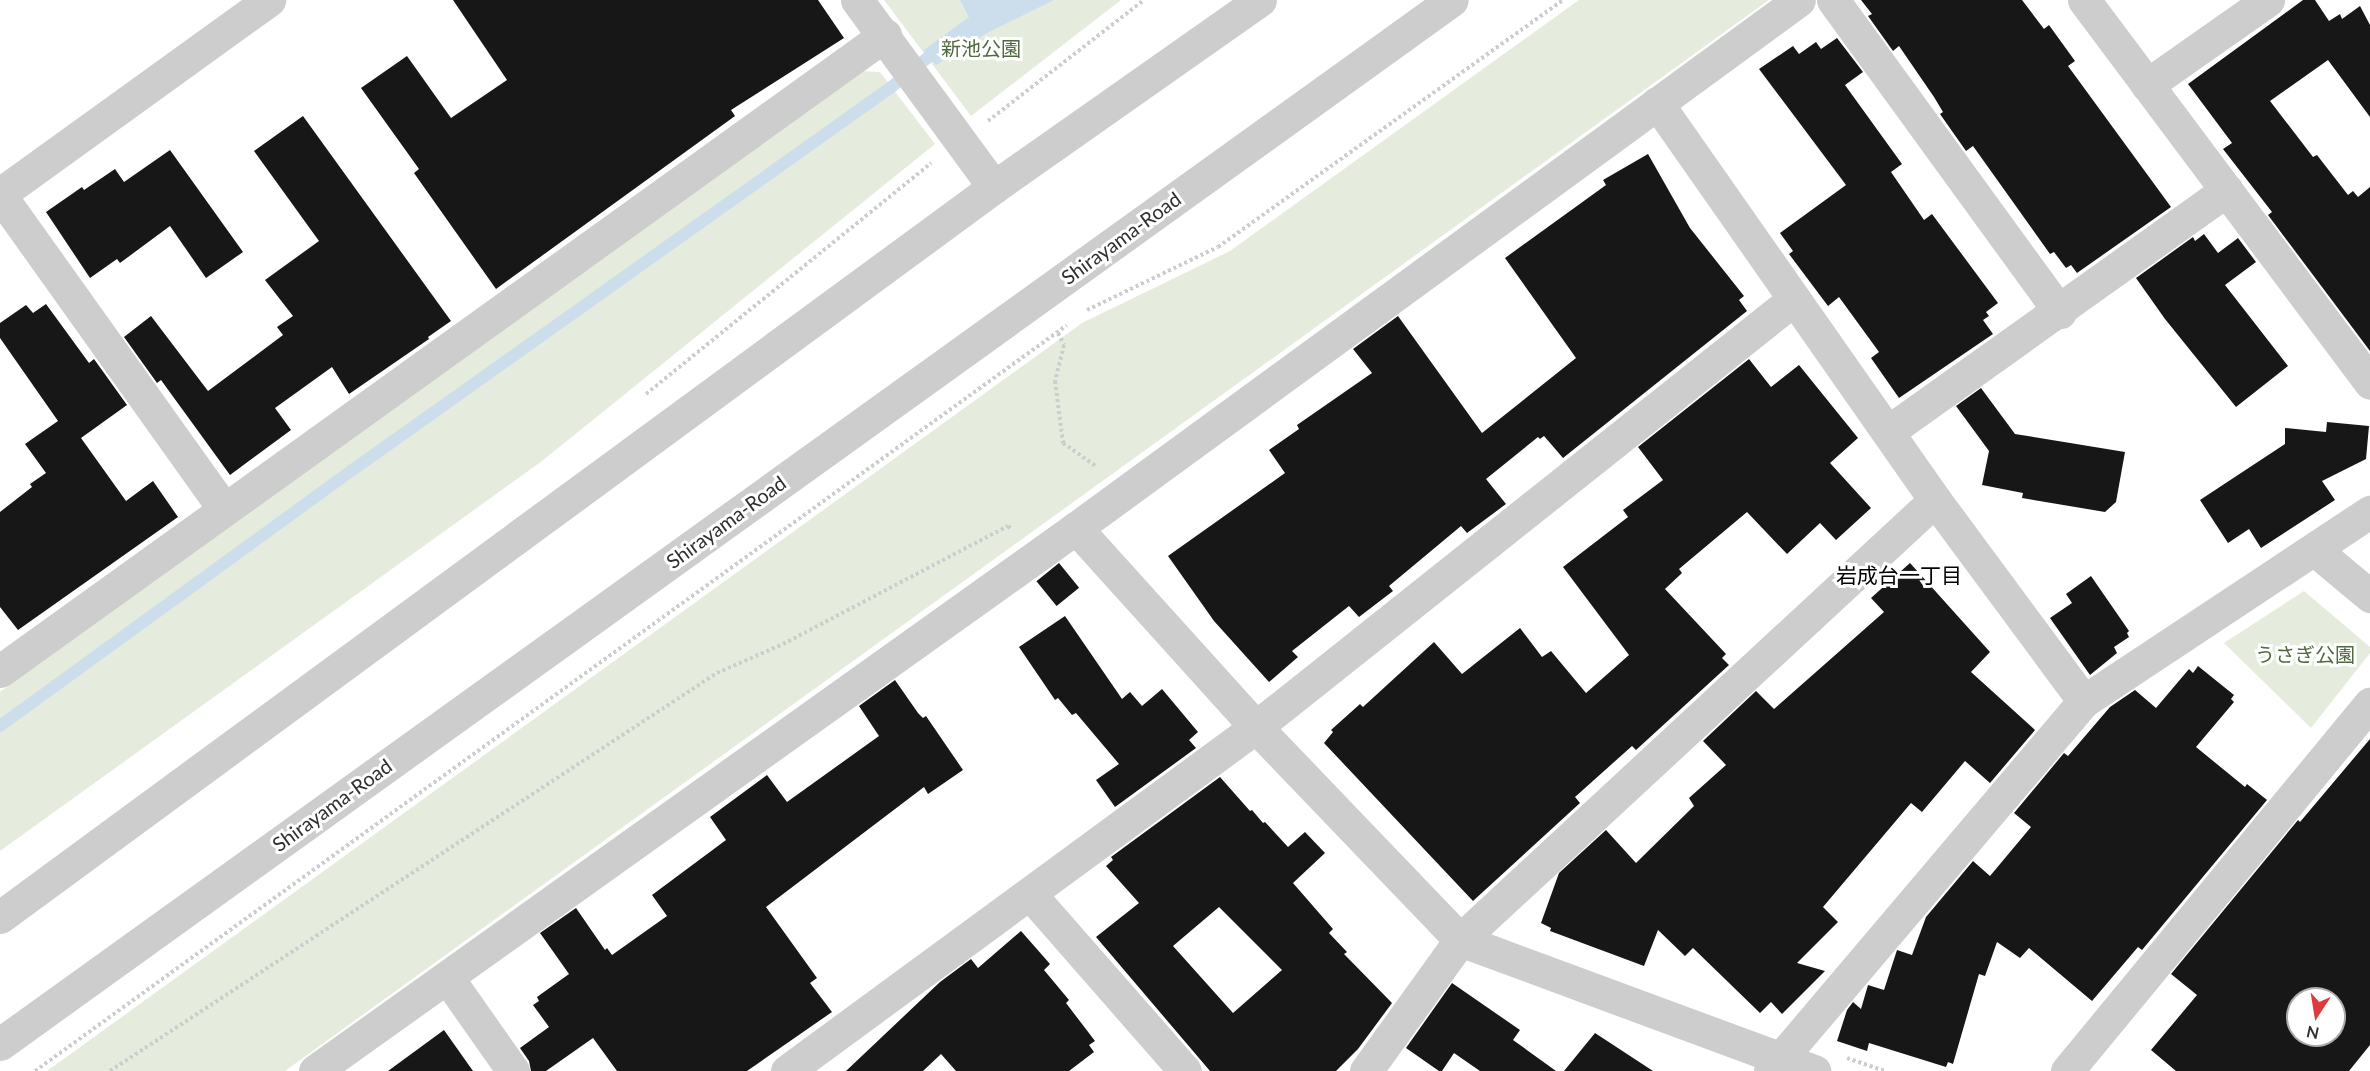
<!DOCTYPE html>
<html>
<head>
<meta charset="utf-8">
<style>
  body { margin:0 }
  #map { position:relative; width:2370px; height:1071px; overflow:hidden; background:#fff; font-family:Lato,"Noto Sans JP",sans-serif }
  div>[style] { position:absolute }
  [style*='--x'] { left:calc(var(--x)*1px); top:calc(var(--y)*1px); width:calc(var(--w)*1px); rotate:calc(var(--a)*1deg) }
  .green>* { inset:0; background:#e5ecde }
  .water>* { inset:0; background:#ccddeb }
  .stream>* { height:12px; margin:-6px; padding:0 6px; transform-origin:6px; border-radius:6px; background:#ccddeb }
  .building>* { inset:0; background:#171717; transform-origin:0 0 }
  .path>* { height:4px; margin-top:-2px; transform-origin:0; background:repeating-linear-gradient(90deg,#cdcdcd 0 3px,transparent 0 6px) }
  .minor>* { height:33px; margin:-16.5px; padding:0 16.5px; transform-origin:16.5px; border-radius:16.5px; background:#cdcdcd }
  .tertiary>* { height:33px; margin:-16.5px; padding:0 16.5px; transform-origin:16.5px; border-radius:16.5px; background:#cdcdcd }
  span { translate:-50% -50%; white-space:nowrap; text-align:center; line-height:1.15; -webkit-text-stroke:6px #fff; paint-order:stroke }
  .park-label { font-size:20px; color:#506a3f }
  .street-label { font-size:20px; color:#303030 }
  .neighbourhood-label { font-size:21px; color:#000 }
  .north { position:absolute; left:2286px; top:987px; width:60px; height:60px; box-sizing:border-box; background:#fff; border:2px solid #acacac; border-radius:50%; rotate:192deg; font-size:16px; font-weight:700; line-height:24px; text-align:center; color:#303030 }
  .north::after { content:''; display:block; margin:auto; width:21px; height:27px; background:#dd3b3e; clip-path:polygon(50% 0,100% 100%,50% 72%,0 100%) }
</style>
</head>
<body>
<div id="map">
  <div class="green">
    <div style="clip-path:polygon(884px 0,1121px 0,971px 116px)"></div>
    <div style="clip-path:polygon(1579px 0,1769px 0,285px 1071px,47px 1071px,1082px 323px,1230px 251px)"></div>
    <div style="clip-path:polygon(860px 71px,880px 72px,935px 144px,542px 461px,0 851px,0 692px)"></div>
    <div style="clip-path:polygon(2304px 591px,2370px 647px,2370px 653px,2311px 728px,2224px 643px)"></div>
  </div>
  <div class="water">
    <div style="clip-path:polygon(960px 0,1054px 0,987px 33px,936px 65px,924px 50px,969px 17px)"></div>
  </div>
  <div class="stream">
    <div style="--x:0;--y:726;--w:437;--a:-36"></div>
    <div style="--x:354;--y:469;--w:658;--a:-35.41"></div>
    <div style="--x:890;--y:88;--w:65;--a:-38.8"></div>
  </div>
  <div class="building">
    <div style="clip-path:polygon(453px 0,818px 0,844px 38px,731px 110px,735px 116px,496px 289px,414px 173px,419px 169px,361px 88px,407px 56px,451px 118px,507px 80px)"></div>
    <div style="clip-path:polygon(1861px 0,2022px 0,2044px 29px,2049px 25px,2075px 61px,2068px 66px,2171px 207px,2077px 273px,2071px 265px,2066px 268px,2054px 252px,2050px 254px,1973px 146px,1966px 151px,1940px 114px,1943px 112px,1934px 97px,1899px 46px,1893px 51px,1868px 16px,1872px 14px)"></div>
    <div style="clip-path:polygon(2303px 0,2315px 0,2329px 21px,2340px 14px,2342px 19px,2360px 6px,2370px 25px,2370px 117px,2328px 60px,2270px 101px,2313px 157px,2317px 155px,2348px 195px,2353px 191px,2358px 197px,2370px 187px,2370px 351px,2268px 215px,2272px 212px,2223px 149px,2232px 143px,2188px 84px)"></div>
    <div style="clip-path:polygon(1837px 38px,1863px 72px,1845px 85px,1902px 164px,1891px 172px,1924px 220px,1932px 214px,1998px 303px,1986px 312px,1989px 316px,1983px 320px,1993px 334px,1899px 398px,1871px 358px,1879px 352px,1839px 297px,1828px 306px,1789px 254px,1793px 251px,1780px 233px,1846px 185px,1759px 69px,1793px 46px,1799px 54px,1816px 42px,1821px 49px)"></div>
    <div style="clip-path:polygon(303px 116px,451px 321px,428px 337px,429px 339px,349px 394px,332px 367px,275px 408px,291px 430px,230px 475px,161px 380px,157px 383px,124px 337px,151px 316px,208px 391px,283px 335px,277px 327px,293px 316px,265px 280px,319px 241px,254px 151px)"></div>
    <div style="clip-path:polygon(170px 150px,243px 252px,206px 278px,170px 226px,120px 263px,117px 259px,90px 278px,46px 212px,82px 187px,84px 190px,115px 169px,124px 182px)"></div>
    <div style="clip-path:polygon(1648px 154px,1690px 228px,1744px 296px,1739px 300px,1747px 311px,1563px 458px,1544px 436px,1540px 439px,1538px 437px,1486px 479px,1506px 504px,1467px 533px,1461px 526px,1389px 586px,1393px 591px,1359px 617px,1349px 606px,1292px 651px,1298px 657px,1269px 682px,1214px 621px,1168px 556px,1285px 473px,1269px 450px,1299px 429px,1297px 425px,1372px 373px,1353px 349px,1398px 316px,1482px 433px,1576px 358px,1505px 258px,1606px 185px,1603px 180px)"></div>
    <div style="clip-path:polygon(2204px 234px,2218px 253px,2238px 238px,2256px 262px,2225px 285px,2288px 366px,2236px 407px,2165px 319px,2136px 278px,2193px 237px,2195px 241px)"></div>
    <div style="clip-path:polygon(46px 304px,89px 363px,94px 359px,127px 405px,81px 438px,126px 501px,153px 481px,178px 517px,18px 630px,0 607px,0 512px,32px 487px,30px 484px,46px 473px,25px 444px,58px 421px,0 338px,0 323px,26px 305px,33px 313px)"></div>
    <div style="clip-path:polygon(1749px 359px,1771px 387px,1799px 365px,1858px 438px,1830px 463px,1871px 508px,1836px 540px,1820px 523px,1787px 554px,1747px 512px,1679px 569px,1682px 573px,1665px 589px,1726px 654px,1722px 658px,1729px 665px,1636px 750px,1632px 746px,1575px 797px,1580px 803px,1473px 901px,1324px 743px,1333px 732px,1331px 730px,1360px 704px,1363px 707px,1434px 642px,1462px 674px,1520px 628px,1542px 657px,1551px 651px,1586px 693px,1629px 655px,1563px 567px,1628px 517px,1623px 510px,1663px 480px,1638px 447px)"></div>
    <div style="clip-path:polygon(1981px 388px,2015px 434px,2125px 452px,2116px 502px,2105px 512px,2022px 498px,2023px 493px,1982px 485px,1989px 451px,1956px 406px)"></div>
    <div style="clip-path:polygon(2327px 422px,2369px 426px,2366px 459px,2322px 481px,2335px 500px,2261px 548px,2249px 529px,2228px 543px,2200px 500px,2285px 444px,2285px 428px,2326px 432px)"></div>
    <div style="left:1059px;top:563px;width:32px;height:29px;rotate:51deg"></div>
    <div style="clip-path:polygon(1910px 563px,1990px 652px,1971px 672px,2035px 730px,1990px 783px,1965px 761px,1922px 812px,1911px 803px,1823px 907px,1838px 922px,1797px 963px,1825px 971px,1782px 1014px,1771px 1002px,1760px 1013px,1693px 948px,1685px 956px,1658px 930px,1644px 966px,1550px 931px,1551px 928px,1541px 923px,1559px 873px,1606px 830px,1636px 863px,1694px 806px,1689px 798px,1726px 765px,1703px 741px,1756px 691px,1774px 709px,1884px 612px,1871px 598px)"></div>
    <div style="clip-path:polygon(2091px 576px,2129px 631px,2127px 633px,2129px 637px,2114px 647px,2117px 653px,2090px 675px,2050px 618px,2072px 603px,2066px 594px)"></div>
    <div style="clip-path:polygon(1065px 616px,1122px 699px,1130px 692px,1142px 706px,1162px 689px,1198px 732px,1189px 740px,1196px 748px,1115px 807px,1096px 780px,1119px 764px,1076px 713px,1072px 715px,1058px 698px,1055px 700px,1019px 647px)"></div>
    <div style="clip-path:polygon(2198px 666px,2234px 695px,2231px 699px,2234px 702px,2196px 747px,2245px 787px,2247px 784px,2267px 800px,2142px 950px,2138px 947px,2092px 1001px,2029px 948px,2020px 958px,1997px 942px,1985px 976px,1979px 974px,1953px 1064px,1948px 1062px,1946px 1067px,1869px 1043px,1867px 1051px,1837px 1041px,1847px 1010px,1853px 1002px,1861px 1009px,1868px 985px,1884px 990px,1897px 950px,1912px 955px,1926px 917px,1973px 861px,1990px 876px,2031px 827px,2014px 813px,2064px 753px,2068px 756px,2110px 707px,2135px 690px,2156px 708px,2189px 669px,2193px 673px)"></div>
    <div style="clip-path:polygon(895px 680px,918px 713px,923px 718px,926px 716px,963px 770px,928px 794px,924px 787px,766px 907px,817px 978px,810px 983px,832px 1012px,747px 1071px,617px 1071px,593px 1038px,546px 1071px,531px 1071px,529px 1061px,520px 1048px,549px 1027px,533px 1005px,539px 1001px,537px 997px,569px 974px,540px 933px,576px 908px,605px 950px,607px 948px,612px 955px,667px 916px,652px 895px,726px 840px,710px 817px,767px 775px,787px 802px,879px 736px,859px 706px)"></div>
    <div style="clip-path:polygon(evenodd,2370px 739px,2370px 1045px,2349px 1071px,2176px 1071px,2151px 1050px,2197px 995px,2171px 974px,2298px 820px,2300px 822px,2370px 739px,2298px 999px,2334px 999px,2334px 1035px,2298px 1035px,2298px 999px)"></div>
    <div style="clip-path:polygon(evenodd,1220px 777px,1250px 811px,1252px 810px,1263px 823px,1265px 822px,1288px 847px,1305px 832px,1325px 853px,1293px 883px,1333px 929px,1329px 933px,1347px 952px,1344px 954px,1392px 1003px,1358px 1049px,1336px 1071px,1210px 1071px,1096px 937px,1139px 903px,1106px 866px,1113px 860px,1111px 857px,1220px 777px,1219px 907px,1282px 970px,1233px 1013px,1173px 946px,1219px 907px)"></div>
    <div style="clip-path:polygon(1021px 931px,1050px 964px,1044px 970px,1069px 1000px,1066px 1003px,1095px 1041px,1089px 1045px,1094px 1052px,1069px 1071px,956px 1071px,941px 1054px,923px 1071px,846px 1071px,940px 982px,971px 959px,978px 968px)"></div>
    <div style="clip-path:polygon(1452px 983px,1520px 1030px,1513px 1040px,1556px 1071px,1480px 1071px,1454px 1053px,1442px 1071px,1439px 1071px,1406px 1048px)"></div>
    <div style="clip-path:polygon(444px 1030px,473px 1071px,388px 1071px)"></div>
    <div style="clip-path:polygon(1595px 1033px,1653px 1071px,1564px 1071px)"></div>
  </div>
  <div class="path">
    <div style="--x:988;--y:121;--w:197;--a:-37.8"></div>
    <div style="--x:1087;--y:310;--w:145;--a:-25.7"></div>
    <div style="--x:1218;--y:247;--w:424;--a:-35.6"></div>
    <div style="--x:1058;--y:333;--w:13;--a:63"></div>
    <div style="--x:1064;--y:345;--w:37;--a:104"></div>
    <div style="--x:1055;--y:381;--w:63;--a:82.6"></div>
    <div style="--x:1063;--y:443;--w:42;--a:35.2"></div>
    <div style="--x:646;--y:394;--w:367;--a:-39"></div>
    <div style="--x:1847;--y:1058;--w:39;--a:19"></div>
    <div style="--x:35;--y:1071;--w:1273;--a:-35.86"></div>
    <div style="--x:110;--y:1071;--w:726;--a:-33.25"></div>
    <div style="--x:717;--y:673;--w:72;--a:-23.7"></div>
    <div style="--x:783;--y:644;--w:254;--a:-27.7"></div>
    <div style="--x:1008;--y:526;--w:4;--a:45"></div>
  </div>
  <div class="minor">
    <div style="--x:857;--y:0;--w:232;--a:53.8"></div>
    <div style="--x:1833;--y:0;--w:386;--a:54"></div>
    <div style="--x:2084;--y:0;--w:478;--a:53.2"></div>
    <div style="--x:2147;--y:85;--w:148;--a:-35.1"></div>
    <div style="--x:1657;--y:103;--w:485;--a:55"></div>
    <div style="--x:1935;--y:500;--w:250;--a:53.5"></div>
    <div style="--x:0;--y:194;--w:332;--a:-35.8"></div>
    <div style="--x:0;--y:195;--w:386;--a:54.5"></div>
    <div style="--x:1889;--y:431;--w:415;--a:-35.5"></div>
    <div style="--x:1076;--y:528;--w:268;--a:47.9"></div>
    <div style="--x:1256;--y:727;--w:295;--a:46.2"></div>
    <div style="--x:1460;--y:940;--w:378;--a:20.3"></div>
    <div style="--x:2315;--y:550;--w:72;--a:39.9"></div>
    <div style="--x:0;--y:671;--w:1090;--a:-35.7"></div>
    <div style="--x:1030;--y:894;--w:235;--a:48.8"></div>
    <div style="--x:447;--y:977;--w:115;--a:54.9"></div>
    <div style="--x:315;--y:1071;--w:935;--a:-35.51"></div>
    <div style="--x:1076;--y:528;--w:895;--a:-36.14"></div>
    <div style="--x:787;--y:1071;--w:582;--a:-36.26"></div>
    <div style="--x:1256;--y:727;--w:687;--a:-38.5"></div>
    <div style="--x:1366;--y:1071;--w:161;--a:-54.3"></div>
    <div style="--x:1460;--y:940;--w:647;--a:-42.81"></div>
    <div style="--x:1770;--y:1071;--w:485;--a:-49.7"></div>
    <div style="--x:2084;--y:701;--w:343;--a:-33.5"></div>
    <div style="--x:2067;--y:1071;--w:476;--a:-50.5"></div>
  </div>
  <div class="tertiary">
    <div style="--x:0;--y:917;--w:1233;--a:-36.29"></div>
    <div style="--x:994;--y:187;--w:325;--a:-35.1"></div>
    <div style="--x:0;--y:1044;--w:1788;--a:-35.72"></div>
  </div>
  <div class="park-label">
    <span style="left:981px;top:48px">新池公園</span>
    <span style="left:2305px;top:654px">うさぎ公園</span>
  </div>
  <div class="street-label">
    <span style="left:1121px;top:238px;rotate:-36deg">Shirayama-Road</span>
    <span style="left:726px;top:522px;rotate:-36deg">Shirayama-Road</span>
    <span style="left:332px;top:805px;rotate:-36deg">Shirayama-Road</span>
  </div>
  <div class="neighbourhood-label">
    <span style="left:1899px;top:575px">岩成台一丁目</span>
  </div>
  <div class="north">N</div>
</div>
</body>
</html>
